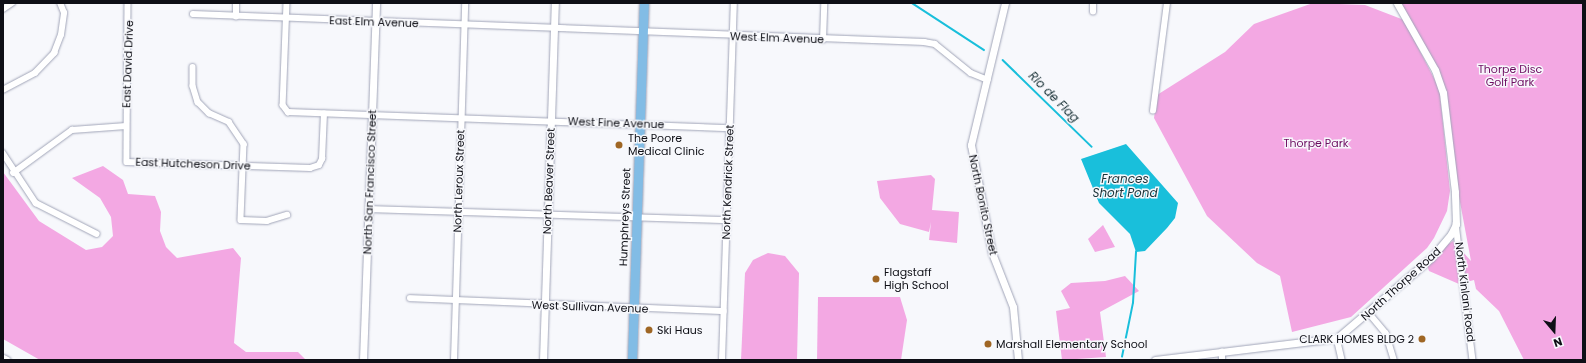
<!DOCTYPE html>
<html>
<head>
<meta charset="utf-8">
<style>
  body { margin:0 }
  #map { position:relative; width:1586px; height:363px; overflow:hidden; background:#f7f8fc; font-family:Poppins,sans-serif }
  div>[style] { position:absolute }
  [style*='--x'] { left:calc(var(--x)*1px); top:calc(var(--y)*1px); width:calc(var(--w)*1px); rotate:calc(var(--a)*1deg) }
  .green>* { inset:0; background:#f3a8e3 }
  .water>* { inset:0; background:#19bfdb }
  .stream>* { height:1.5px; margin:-0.75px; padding:0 0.75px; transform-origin:0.75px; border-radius:0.75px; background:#19bfdb }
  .roads { filter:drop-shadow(0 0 1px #a1a5b8) drop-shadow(0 0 1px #a1a5b8) }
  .minor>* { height:5.5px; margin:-2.75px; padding:0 2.75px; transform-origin:2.75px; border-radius:2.75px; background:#fff }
  .tertiary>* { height:7px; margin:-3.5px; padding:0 3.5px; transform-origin:3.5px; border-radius:3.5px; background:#fff }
  .primary>* { height:9px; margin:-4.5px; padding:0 4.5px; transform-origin:4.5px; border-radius:4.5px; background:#82bce5 }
  .dots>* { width:11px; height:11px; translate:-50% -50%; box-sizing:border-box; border:2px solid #f7f8fc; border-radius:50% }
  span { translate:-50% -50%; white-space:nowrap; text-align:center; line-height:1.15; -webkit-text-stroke:3px #f7f8fc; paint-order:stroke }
  .street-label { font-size:11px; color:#0e0f16 }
  .park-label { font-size:11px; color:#6d0c61 }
  .poi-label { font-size:11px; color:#0e0f16 }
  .left { translate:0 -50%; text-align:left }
  .right { translate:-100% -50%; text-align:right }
  .water-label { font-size:12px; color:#1c3439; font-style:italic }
  .frame { position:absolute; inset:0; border:4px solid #0e0f16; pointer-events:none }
  .north { position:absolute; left:1534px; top:311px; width:40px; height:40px; -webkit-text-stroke:3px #f7f8fc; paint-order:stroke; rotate:161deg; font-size:11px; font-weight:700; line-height:16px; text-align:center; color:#0e0f16 }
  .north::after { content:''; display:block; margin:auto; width:14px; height:18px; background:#0e0f16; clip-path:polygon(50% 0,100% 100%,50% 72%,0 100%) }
</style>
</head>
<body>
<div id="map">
  <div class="green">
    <div style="clip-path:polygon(1313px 3px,1365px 5px,1404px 20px,1438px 86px,1435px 70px,1397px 3px,1583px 3px,1583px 360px,1524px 360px,1499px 311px,1476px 289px,1474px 280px,1459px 284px,1429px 271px,1425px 259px,1453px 241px,1471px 261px,1440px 95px,1450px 191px,1447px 211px,1434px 238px,1427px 248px,1351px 317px,1292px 332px,1280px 276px,1257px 263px,1207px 216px,1154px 118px,1157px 95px,1225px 52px,1254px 24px)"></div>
    <div style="clip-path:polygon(103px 166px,123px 180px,128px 194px,155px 196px,161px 212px,160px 231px,166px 247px,177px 258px,233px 248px,241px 258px,234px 343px,246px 352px,298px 352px,306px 360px,40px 360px,3px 339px,3px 172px,39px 221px,86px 250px,102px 247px,113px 236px,111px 217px,100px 198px,72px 178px)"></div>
    <div style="clip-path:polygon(931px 175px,935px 179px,932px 210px,959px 212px,957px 243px,929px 240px,931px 222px,929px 232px,900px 224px,880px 198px,877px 181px)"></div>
    <div style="clip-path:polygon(1103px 225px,1115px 247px,1095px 252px,1088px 239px)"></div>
    <div style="clip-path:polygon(768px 253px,785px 256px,799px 273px,797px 360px,741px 360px,745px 273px,753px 260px)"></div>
    <div style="clip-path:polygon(1125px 276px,1139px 291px,1100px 312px,1106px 357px,1062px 360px,1056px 311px,1070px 308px,1061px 291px,1071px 283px,1105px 281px)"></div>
    <div style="clip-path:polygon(818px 297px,900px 297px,907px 320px,901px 360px,817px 360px)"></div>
  </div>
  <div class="water">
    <div style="clip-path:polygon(1126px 144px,1178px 203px,1175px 218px,1167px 228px,1145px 251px,1136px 252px,1130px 234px,1099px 203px,1081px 159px)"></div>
  </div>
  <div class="stream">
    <div style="--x:912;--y:3;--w:86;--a:33.1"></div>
    <div style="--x:1003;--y:60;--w:124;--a:44.3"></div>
    <div style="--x:1122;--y:357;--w:55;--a:-78.5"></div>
    <div style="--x:1133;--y:303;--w:51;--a:-86.6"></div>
  </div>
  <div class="roads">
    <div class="minor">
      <div style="--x:128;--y:3;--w:159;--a:90.4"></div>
      <div style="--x:127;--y:162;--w:183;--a:1.9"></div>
      <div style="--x:310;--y:168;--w:9;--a:-18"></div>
      <div style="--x:319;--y:165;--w:7;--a:-63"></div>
      <div style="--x:322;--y:159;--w:45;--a:-87.5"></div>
      <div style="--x:287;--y:3;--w:102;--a:92.2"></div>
      <div style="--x:283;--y:105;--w:9;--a:54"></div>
      <div style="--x:288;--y:112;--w:442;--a:2.1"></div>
      <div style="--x:3;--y:9;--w:11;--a:-34"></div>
      <div style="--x:1093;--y:12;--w:9;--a:-90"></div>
      <div style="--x:193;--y:14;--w:732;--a:2.19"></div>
      <div style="--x:924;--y:42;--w:11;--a:10"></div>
      <div style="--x:935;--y:44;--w:46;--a:38.9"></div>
      <div style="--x:971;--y:73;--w:18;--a:22"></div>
      <div style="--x:236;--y:17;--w:14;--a:-90"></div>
      <div style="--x:823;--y:40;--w:37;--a:-88"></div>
      <div style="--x:193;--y:67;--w:19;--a:90"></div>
      <div style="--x:193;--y:86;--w:17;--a:73"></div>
      <div style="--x:198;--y:102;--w:16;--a:45"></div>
      <div style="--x:209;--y:113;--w:22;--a:24"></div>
      <div style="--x:229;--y:122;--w:27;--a:56"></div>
      <div style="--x:244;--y:144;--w:76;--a:92.3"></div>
      <div style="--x:241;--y:220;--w:26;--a:2"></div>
      <div style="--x:267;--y:221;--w:21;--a:-17"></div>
      <div style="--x:3;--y:90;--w:36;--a:-28"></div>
      <div style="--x:35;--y:73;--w:28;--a:-46"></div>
      <div style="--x:54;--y:53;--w:19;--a:-69"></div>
      <div style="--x:61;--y:35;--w:22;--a:-82"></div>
      <div style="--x:64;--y:13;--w:11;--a:-112"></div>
      <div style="--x:1153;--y:111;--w:109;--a:-82.6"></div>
      <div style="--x:3;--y:153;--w:60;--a:56.6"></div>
      <div style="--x:36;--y:203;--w:68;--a:26.9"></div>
      <div style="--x:13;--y:173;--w:73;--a:-36.1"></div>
      <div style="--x:72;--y:130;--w:54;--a:-4.2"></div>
      <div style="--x:370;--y:209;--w:357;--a:1.8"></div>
      <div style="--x:1456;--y:224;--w:137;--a:82.9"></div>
      <div style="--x:410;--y:298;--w:314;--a:2.4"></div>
      <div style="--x:1369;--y:313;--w:26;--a:50"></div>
      <div style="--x:1386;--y:333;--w:28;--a:73"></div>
      <div style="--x:1337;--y:338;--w:23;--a:77"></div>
      <div style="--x:454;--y:360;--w:357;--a:-88.2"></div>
      <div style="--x:722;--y:360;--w:357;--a:-88.1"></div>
      <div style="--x:1222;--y:360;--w:8;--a:-90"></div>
    </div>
    <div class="tertiary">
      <div style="--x:1005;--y:3;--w:146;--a:103.5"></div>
      <div style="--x:971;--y:145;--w:110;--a:79"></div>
      <div style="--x:992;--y:253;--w:58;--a:68.7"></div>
      <div style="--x:1013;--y:307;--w:53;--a:84.6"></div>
      <div style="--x:3;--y:358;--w:4;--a:27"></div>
      <div style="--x:363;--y:360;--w:357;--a:-87.9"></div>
      <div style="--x:543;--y:360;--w:357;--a:-88.1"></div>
      <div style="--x:1155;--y:360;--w:183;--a:-6.9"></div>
      <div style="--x:1337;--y:338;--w:123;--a:-40.4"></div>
      <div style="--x:1431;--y:258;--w:31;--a:-50"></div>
      <div style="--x:1451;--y:234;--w:11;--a:-63"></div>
      <div style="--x:1456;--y:224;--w:32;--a:-92"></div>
      <div style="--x:1455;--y:192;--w:100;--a:-96.9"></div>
      <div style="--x:1443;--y:93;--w:24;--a:-109"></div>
      <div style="--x:1435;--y:70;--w:77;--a:-119.6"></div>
    </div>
    <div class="primary">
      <div style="--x:632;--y:360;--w:357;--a:-88.1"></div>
    </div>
  </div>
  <div class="dots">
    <div style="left:619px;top:145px;background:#9f6624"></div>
    <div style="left:876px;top:279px;background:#9f6624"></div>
    <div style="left:649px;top:330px;background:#9f6624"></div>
    <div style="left:1422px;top:339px;background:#9f6624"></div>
    <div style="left:988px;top:344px;background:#9f6624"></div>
  </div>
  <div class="street-label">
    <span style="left:374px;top:22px;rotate:2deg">East Elm Avenue</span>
    <span style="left:777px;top:38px;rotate:2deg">West Elm Avenue</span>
    <span style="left:128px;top:64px;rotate:-88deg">East David Drive</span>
    <span style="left:616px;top:123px;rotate:2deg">West Fine Avenue</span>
    <span style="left:193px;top:164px;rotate:2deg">East Hutcheson Drive</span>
    <span style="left:459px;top:181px;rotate:-88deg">North Leroux Street</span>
    <span style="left:549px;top:181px;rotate:-88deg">North Beaver Street</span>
    <span style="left:370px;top:182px;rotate:-88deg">North San Francisco Street</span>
    <span style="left:728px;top:182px;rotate:-88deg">North Kendrick Street</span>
    <span style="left:983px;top:205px;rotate:78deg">North Bonito Street</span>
    <span style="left:625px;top:217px;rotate:-88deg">Humphreys Street</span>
    <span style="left:1401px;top:284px;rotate:-42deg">North Thorpe Road</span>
    <span style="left:1465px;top:292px;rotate:83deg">North Kinlani Road</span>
    <span style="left:590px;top:307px;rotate:2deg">West Sullivan Avenue</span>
  </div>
  <div class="park-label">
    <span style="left:1510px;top:76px">Thorpe Disc<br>Golf Park</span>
    <span style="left:1316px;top:143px">Thorpe Park</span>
  </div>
  <div class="poi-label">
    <span class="left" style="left:628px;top:145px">The Poore<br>Medical Clinic</span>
    <span class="left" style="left:884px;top:279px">Flagstaff<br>High School</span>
    <span class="left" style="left:657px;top:330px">Ski Haus</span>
    <span class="right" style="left:1414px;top:339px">CLARK HOMES BLDG 2</span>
    <span class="left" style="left:996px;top:344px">Marshall Elementary School</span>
  </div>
  <div class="water-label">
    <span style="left:1054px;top:97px;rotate:45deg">Rio de Flag</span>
    <span style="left:1125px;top:186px">Frances<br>Short Pond</span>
  </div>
  <div class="frame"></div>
  <div class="north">N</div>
</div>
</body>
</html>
